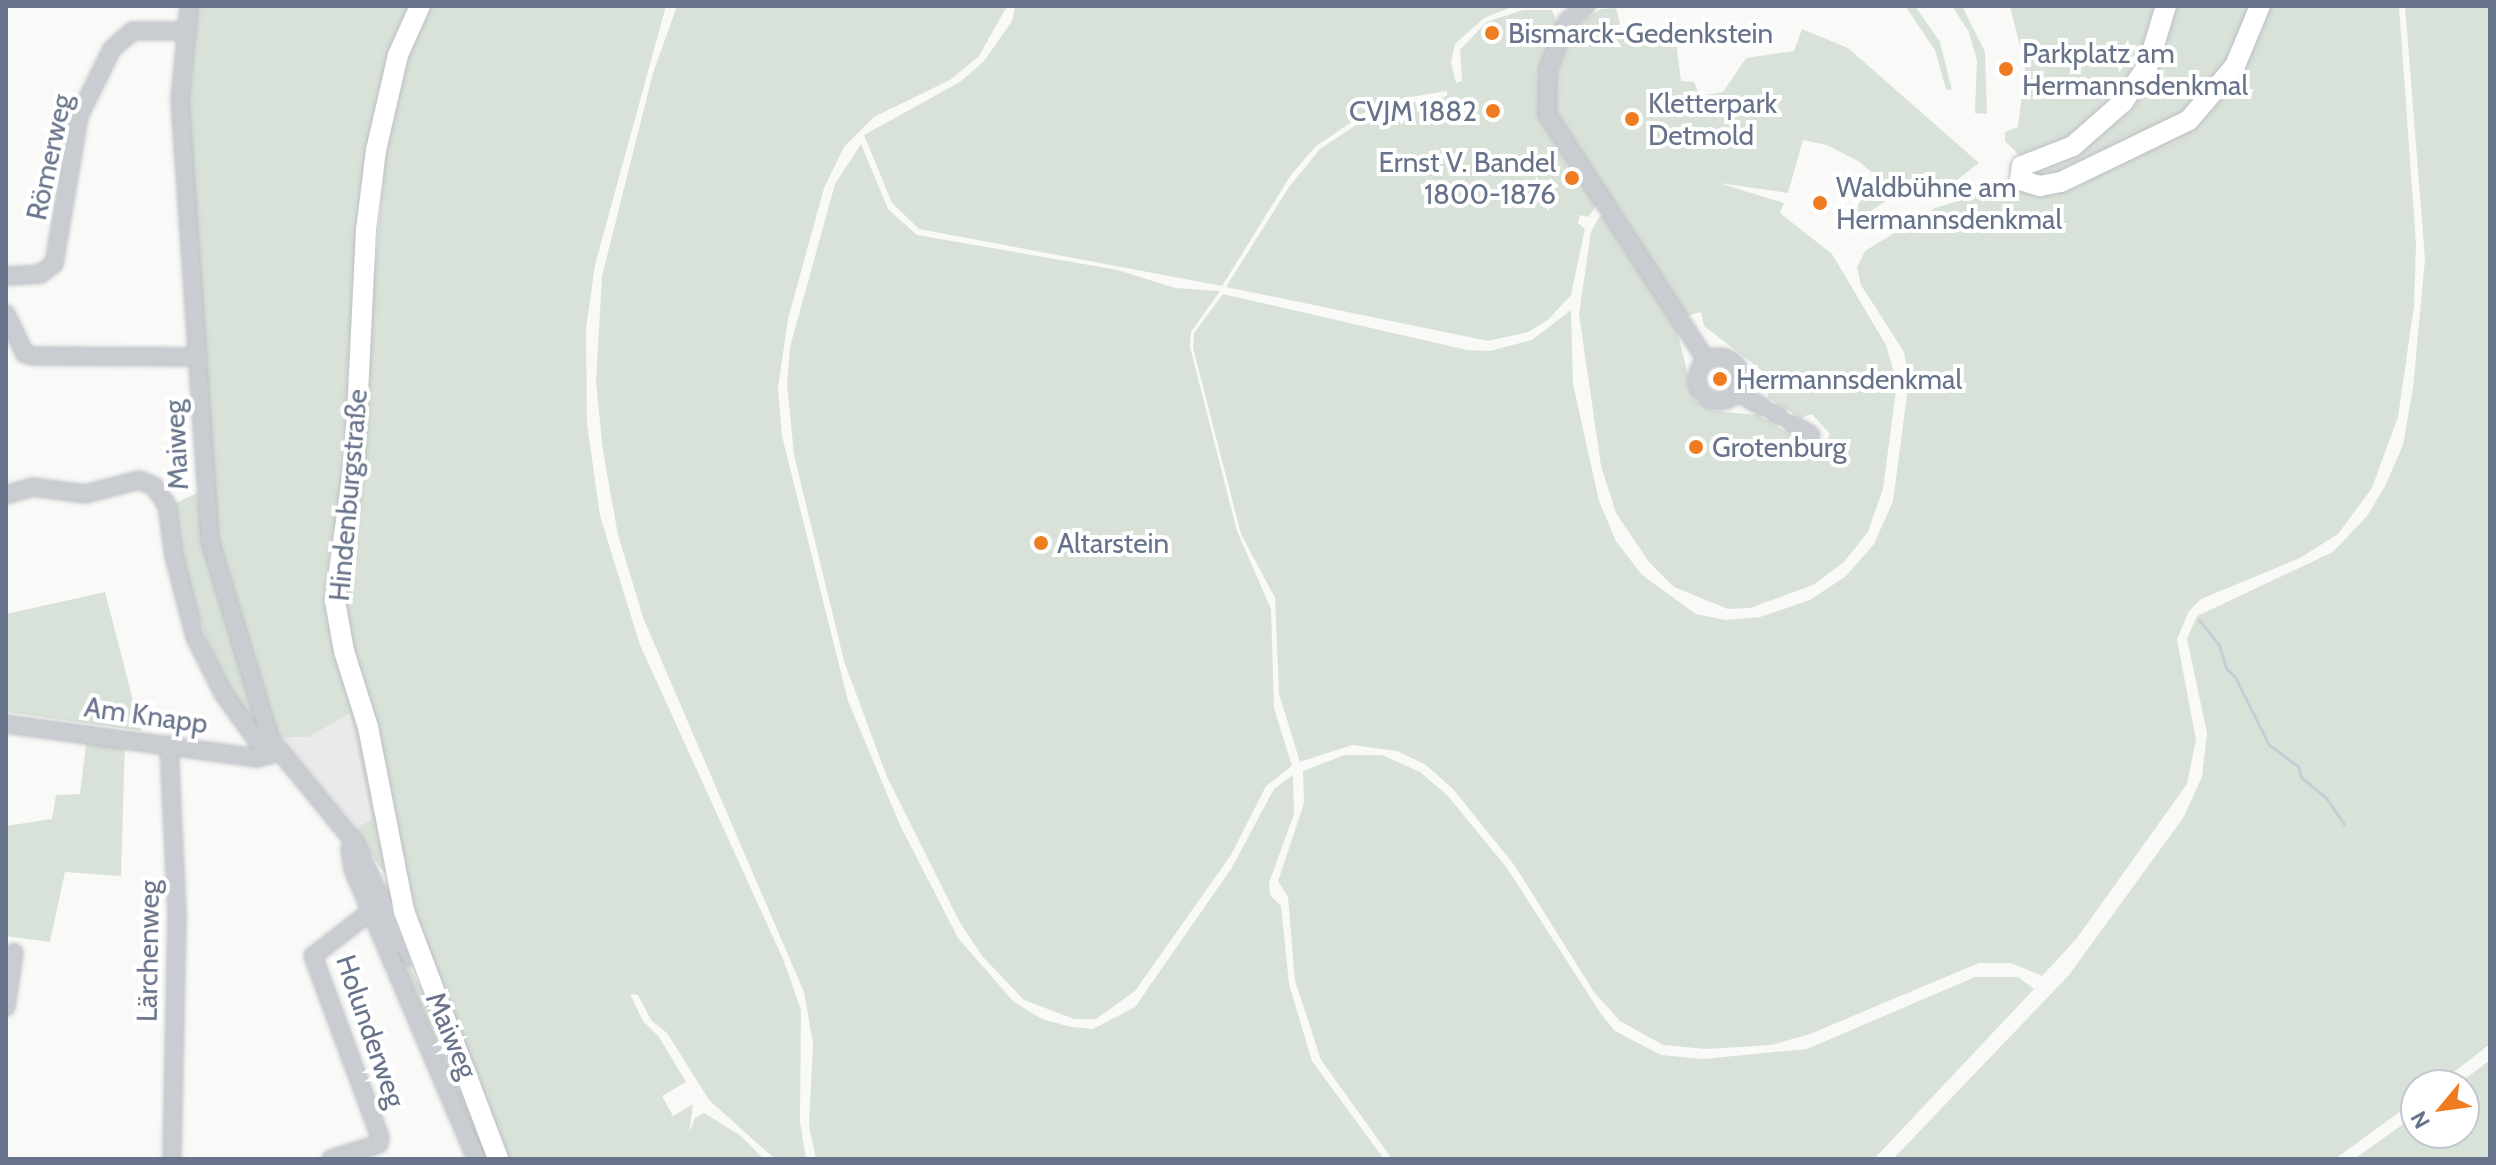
<!DOCTYPE html>
<html>
<head>
<meta charset="utf-8">
<style>
  body { margin:0 }
  #map { position:relative; width:2496px; height:1165px; overflow:hidden; background:#f9f9f7; font-family:Cabin,sans-serif }
  div>[style] { position:absolute }
  [style*='--x'] { left:calc(var(--x)*1px); top:calc(var(--y)*1px); width:calc(var(--w)*1px); rotate:calc(var(--a)*1deg) }
  .built>* { inset:0; background:#eaeaea }
  .green>* { inset:0; background:#d9e2d8 }
  .stream>* { height:3px; margin:-1.5px; padding:0 1.5px; transform-origin:1.5px; border-radius:1.5px; background:#c6cdd5 }
  .roads { filter:drop-shadow(0 0 2px #bcbfc4) drop-shadow(0 0 2px #bcbfc4) }
  .minor>* { height:16px; margin:-8px; padding:0 8px; transform-origin:8px; border-radius:8px; background:#c9ccd0 }
  .minor>.ring { margin:-8px; padding:0; box-sizing:content-box; background:none; border:16px solid #c9ccd0; border-radius:50% }
  .major>* { height:20px; margin:-10px; padding:0 10px; transform-origin:10px; border-radius:10px; background:#fff }
  .dots>* { width:22px; height:22px; translate:-50% -50%; box-sizing:border-box; border:4px solid #fff; border-radius:50% }
  span { translate:-50% -50%; white-space:nowrap; text-align:center; line-height:1.15; -webkit-text-stroke:8px #fff; paint-order:stroke }
  .poi-label { font-size:28px; color:#66738a }
  .left { translate:0 -50%; text-align:left }
  .right { translate:-100% -50%; text-align:right }
  .street-label { font-size:28px; color:#66738a }
  .frame { position:absolute; inset:0; border:8px solid #66738a; pointer-events:none }
  .north { position:absolute; left:2400px; top:1069px; width:80px; height:80px; box-sizing:border-box; background:#fff; border:2px solid #c2c7d0; border-radius:50%; rotate:241deg; font-size:22px; font-weight:700; line-height:32px; text-align:center; color:#66738a }
  .north::after { content:''; display:block; margin:auto; width:28px; height:36px; background:#ef7c21; clip-path:polygon(50% 0,100% 100%,50% 72%,0 100%) }
</style>
</head>
<body>
<div id="map">
  <div class="built">
    <div style="clip-path:polygon(350px 712px,373px 819px,353px 831px,277px 738px,309px 737px)"></div>
  </div>
  <div class="green">
    <div style="clip-path:polygon(197px 6px,410px 6px,391px 51px,346px 452px,327px 575px,327px 601px,372px 790px,386px 875px,353px 831px,372px 819px,350px 713px,309px 737px,277px 738px,216px 540px,188px 101px)"></div>
    <div style="clip-path:polygon(430px 6px,666px 6px,595px 265px,586px 329px,587px 423px,600px 516px,640px 645px,783px 959px,801px 1010px,800px 1122px,806px 1159px,775px 1159px,709px 1100px,667px 1033px,651px 1020px,638px 995px,630px 994px,643px 1021px,659px 1037px,686px 1082px,662px 1096px,673px 1116px,693px 1104px,689px 1133px,695px 1118px,704px 1113px,741px 1136px,764px 1159px,505px 1159px,426px 956px,343px 602px,386px 153px,405px 61px)"></div>
    <div style="clip-path:polygon(677px 6px,1007px 6px,979px 56px,950px 80px,874px 117px,844px 147px,824px 188px,788px 319px,778px 388px,782px 436px,848px 701px,900px 825px,958px 938px,1014px 1002px,1042px 1019px,1071px 1027px,1093px 1029px,1135px 1007px,1231px 869px,1274px 789px,1293px 775px,1294px 814px,1269px 883px,1270px 895px,1281px 906px,1289px 984px,1312px 1061px,1384px 1159px,816px 1159px,809px 1126px,813px 1043px,804px 992px,644px 620px,618px 535px,603px 451px,596px 382px,602px 276px,653px 73px)"></div>
    <div style="clip-path:polygon(1015px 6px,1514px 6px,1484px 18px,1455px 44px,1451px 62px,1456px 83px,1462px 81px,1460px 50px,1486px 22px,1523px 10px,1552px 10px,1557px 23px,1541px 70px,1539px 110px,1571px 164px,1569px 172px,1578px 175px,1598px 204px,1588px 217px,1580px 215px,1578px 223px,1585px 229px,1571px 295px,1548px 320px,1528px 332px,1488px 341px,1226px 287px,1289px 187px,1320px 149px,1380px 109px,1447px 96px,1447px 91px,1381px 102px,1315px 147px,1291px 175px,1222px 286px,919px 229px,892px 203px,864px 135px,960px 82px,984px 61px,1012px 21px)"></div>
    <div style="clip-path:polygon(1905px 6px,1915px 6px,1940px 42px,1952px 90px,1946px 89px,1935px 50px)"></div>
    <div style="clip-path:polygon(1952px 6px,1962px 6px,1985px 52px,1987px 114px,1975px 113px,1977px 61px,1969px 32px)"></div>
    <div style="clip-path:polygon(2010px 6px,2157px 6px,2144px 54px,2117px 97px,2062px 143px,2021px 157px,2005px 141px,2005px 132px,2018px 127px,2025px 67px)"></div>
    <div style="clip-path:polygon(2176px 6px,2254px 6px,2230px 65px,2200px 105px,2044px 180px,2028px 172px,2072px 154px,2130px 109px,2160px 62px)"></div>
    <div style="clip-path:polygon(2265px 6px,2399px 6px,2416px 244px,2414px 306px,2398px 417px,2372px 488px,2338px 534px,2300px 558px,2201px 599px,2189px 611px,2177px 639px,2196px 740px,2187px 784px,2077px 938px,2042px 976px,2011px 963px,1979px 963px,1810px 1034px,1771px 1045px,1707px 1049px,1663px 1045px,1620px 1021px,1594px 992px,1515px 866px,1453px 789px,1426px 765px,1397px 751px,1352px 745px,1300px 762px,1279px 694px,1275px 598px,1241px 534px,1193px 348px,1194px 333px,1223px 294px,1467px 350px,1490px 351px,1532px 340px,1571px 310px,1573px 384px,1599px 501px,1616px 541px,1642px 575px,1696px 614px,1725px 620px,1760px 617px,1810px 600px,1846px 576px,1874px 544px,1893px 501px,1909px 380px,1904px 352px,1861px 285px,1857px 267px,1865px 251px,1935px 208px,2015px 184px,2030px 190px,2174px 137px)"></div>
    <div style="clip-path:polygon(2405px 6px,2490px 6px,2490px 1044px,2437px 1085px,2416px 1085px,2416px 1100px,2335px 1159px,1893px 1159px,2069px 975px,2183px 818px,2202px 777px,2207px 733px,2187px 639px,2197px 616px,2333px 552px,2367px 516px,2385px 486px,2403px 445px,2413px 388px,2425px 259px)"></div>
    <div style="clip-path:polygon(1616px 8px,1625px 43px,1675px 34px,1681px 81px,1694px 82px,1700px 96px,1723px 92px,1746px 58px,1794px 51px,1802px 29px,1848px 48px,1979px 163px,1945px 189px,1929px 187px,1918px 178px,1854px 223px,1848px 216px,1879px 179px,1860px 162px,1827px 145px,1803px 140px,1788px 193px,1719px 183px,1784px 203px,1780px 213px,1832px 254px,1886px 345px,1897px 383px,1883px 489px,1868px 532px,1844px 562px,1813px 585px,1750px 608px,1728px 609px,1674px 587px,1649px 562px,1616px 513px,1601px 466px,1579px 314px,1591px 232px,1599px 217px,1605px 215px,1676px 326px,1694px 400px,1713px 411px,1758px 415px,1791px 435px,1788px 440px,1801px 451px,1821px 452px,1830px 434px,1812px 414px,1801px 418px,1768px 398px,1765px 373px,1704px 326px,1701px 312px,1686px 316px,1552px 114px,1556px 73px,1573px 26px,1601px 9px)"></div>
    <div style="clip-path:polygon(861px 144px,888px 209px,917px 235px,1118px 270px,1175px 288px,1220px 291px,1191px 332px,1190px 347px,1237px 531px,1271px 609px,1274px 708px,1292px 766px,1266px 786px,1231px 855px,1135px 991px,1096px 1019px,1074px 1019px,1024px 1000px,982px 956px,959px 921px,887px 777px,844px 661px,794px 455px,787px 383px,790px 347px,835px 184px)"></div>
    <div style="clip-path:polygon(197px 493px,205px 543px,264px 742px,221px 676px,186px 582px,174px 504px)"></div>
    <div style="clip-path:polygon(105px 592px,141px 731px,6px 712px,6px 614px)"></div>
    <div style="clip-path:polygon(87px 736px,125px 741px,121px 876px,65px 872px,50px 942px,6px 936px,6px 826px,52px 819px,56px 795px,80px 794px)"></div>
    <div style="clip-path:polygon(1345px 755px,1382px 755px,1420px 772px,1447px 795px,1507px 868px,1601px 1014px,1615px 1031px,1661px 1055px,1703px 1059px,1807px 1049px,1975px 977px,2018px 977px,2034px 989px,1874px 1159px,1392px 1159px,1321px 1060px,1295px 981px,1288px 897px,1278px 881px,1304px 803px,1303px 771px)"></div>
    <div style="clip-path:polygon(367px 885px,423px 992px,490px 1159px,480px 1159px)"></div>
    <div style="clip-path:polygon(2490px 1060px,2490px 1159px,2354px 1159px,2416px 1115px,2416px 1133px,2464px 1133px,2464px 1085px,2457px 1085px)"></div>
  </div>
  <div class="stream">
    <div style="--x:2199;--y:620;--w:32;--a:51"></div>
    <div style="--x:2219;--y:645;--w:24;--a:73"></div>
    <div style="--x:2226;--y:668;--w:13;--a:45"></div>
    <div style="--x:2235;--y:677;--w:76;--a:63.4"></div>
    <div style="--x:2269;--y:745;--w:36;--a:36"></div>
    <div style="--x:2298;--y:766;--w:11;--a:75"></div>
    <div style="--x:2301;--y:777;--w:34;--a:40"></div>
    <div style="--x:2327;--y:799;--w:30;--a:56"></div>
  </div>
  <div class="roads">
    <div class="minor">
      <div style="--x:189;--y:6;--w:94;--a:95.5"></div>
      <div style="--x:180;--y:100;--w:442;--a:86.1"></div>
      <div style="--x:210;--y:541;--w:207;--a:73.1"></div>
      <div style="--x:270;--y:739;--w:134;--a:50.7"></div>
      <div style="--x:355;--y:843;--w:109;--a:65.1"></div>
      <div style="--x:401;--y:942;--w:18;--a:56"></div>
      <div style="--x:411;--y:957;--w:9;--a:0"></div>
      <div style="--x:1586;--y:6;--w:24;--a:142"></div>
      <div style="--x:1567;--y:21;--w:52;--a:111.6"></div>
      <div style="--x:1548;--y:69;--w:45;--a:91.3"></div>
      <div style="--x:1547;--y:114;--w:293;--a:57.1"></div>
      <div style="--x:6;--y:276;--w:34;--a:-3"></div>
      <div style="--x:40;--y:274;--w:17;--a:-36"></div>
      <div style="--x:54;--y:264;--w:150;--a:-80.4"></div>
      <div style="--x:79;--y:116;--w:75;--a:-63.8"></div>
      <div style="--x:112;--y:49;--w:28;--a:-41"></div>
      <div style="--x:133;--y:31;--w:54;--a:0"></div>
      <div style="--x:6;--y:314;--w:44;--a:64.6"></div>
      <div style="--x:25;--y:354;--w:9;--a:13"></div>
      <div style="--x:34;--y:356;--w:164;--a:0.3"></div>
      <div class="ring" style="left:1697px;top:357px;width:28px;height:28px"></div>
      <div style="--x:1737;--y:392;--w:30;--a:30"></div>
      <div style="--x:1774;--y:413;--w:6;--a:31"></div>
      <div style="--x:1792;--y:424;--w:22;--a:30"></div>
      <div style="--x:6;--y:495;--w:27;--a:-17"></div>
      <div style="--x:32;--y:487;--w:53;--a:7.5"></div>
      <div style="--x:85;--y:494;--w:56;--a:-14.5"></div>
      <div style="--x:139;--y:480;--w:16;--a:22"></div>
      <div style="--x:154;--y:486;--w:23;--a:56"></div>
      <div style="--x:167;--y:505;--w:51;--a:82.2"></div>
      <div style="--x:174;--y:556;--w:84;--a:75.5"></div>
      <div style="--x:195;--y:637;--w:63;--a:63.4"></div>
      <div style="--x:223;--y:693;--w:77;--a:54.5"></div>
      <div style="--x:6;--y:724;--w:254;--a:7.7"></div>
      <div style="--x:258;--y:758;--w:16;--a:-18"></div>
      <div style="--x:169;--y:745;--w:170;--a:87.3"></div>
      <div style="--x:177;--y:915;--w:244;--a:91.2"></div>
      <div style="--x:355;--y:843;--w:8;--a:130"></div>
      <div style="--x:350;--y:849;--w:20;--a:81"></div>
      <div style="--x:353;--y:869;--w:315;--a:67"></div>
      <div style="--x:6;--y:1007;--w:55;--a:-81.6"></div>
      <div style="--x:331;--y:1159;--w:50;--a:-17.4"></div>
      <div style="--x:379;--y:1144;--w:7;--a:-82"></div>
      <div style="--x:380;--y:1137;--w:193;--a:-110.3"></div>
      <div style="--x:313;--y:956;--w:72;--a:-37.7"></div>
    </div>
    <div class="major">
      <div style="--x:420;--y:6;--w:54;--a:114.2"></div>
      <div style="--x:398;--y:55;--w:98;--a:103"></div>
      <div style="--x:376;--y:150;--w:81;--a:97.1"></div>
      <div style="--x:366;--y:230;--w:225;--a:92.8"></div>
      <div style="--x:355;--y:455;--w:147;--a:97.8"></div>
      <div style="--x:335;--y:601;--w:51;--a:79.8"></div>
      <div style="--x:344;--y:651;--w:80;--a:72.5"></div>
      <div style="--x:368;--y:727;--w:187;--a:78.9"></div>
      <div style="--x:404;--y:911;--w:265;--a:69.2"></div>
      <div style="--x:2166;--y:6;--w:62;--a:107"></div>
      <div style="--x:2148;--y:65;--w:45;--a:124"></div>
      <div style="--x:2123;--y:102;--w:67;--a:138.7"></div>
      <div style="--x:2073;--y:146;--w:55;--a:158.6"></div>
      <div style="--x:2022;--y:166;--w:14;--a:98"></div>
      <div style="--x:2020;--y:180;--w:21;--a:17"></div>
      <div style="--x:2040;--y:186;--w:21;--a:-11"></div>
      <div style="--x:2061;--y:182;--w:142;--a:-25.8"></div>
      <div style="--x:2189;--y:120;--w:71;--a:-49.6"></div>
      <div style="--x:2235;--y:66;--w:65;--a:-67.4"></div>
    </div>
  </div>
  <div class="dots">
    <div style="left:1492px;top:33px;background:#ef7c21"></div>
    <div style="left:2006px;top:69px;background:#ef7c21"></div>
    <div style="left:1493px;top:111px;background:#ef7c21"></div>
    <div style="left:1632px;top:119px;background:#ef7c21"></div>
    <div style="left:1572px;top:178px;background:#ef7c21"></div>
    <div style="left:1820px;top:203px;background:#ef7c21"></div>
    <div style="left:1720px;top:379px;background:#ef7c21"></div>
    <div style="left:1696px;top:447px;background:#ef7c21"></div>
    <div style="left:1041px;top:543px;background:#ef7c21"></div>
  </div>
  <div class="poi-label">
    <span class="left" style="left:1508px;top:33px">Bismarck-Gedenkstein</span>
    <span class="left" style="left:2022px;top:69px">Parkplatz am<br>Hermannsdenkmal</span>
    <span class="left" style="left:1648px;top:119px">Kletterpark<br>Detmold</span>
    <span class="right" style="left:1477px;top:111px">CVJM 1882</span>
    <span class="right" style="left:1556px;top:178px">Ernst V. Bandel<br>1800-1876</span>
    <span class="left" style="left:1836px;top:203px">Waldbühne am<br>Hermannsdenkmal</span>
    <span class="left" style="left:1736px;top:379px">Hermannsdenkmal</span>
    <span class="left" style="left:1712px;top:447px">Grotenburg</span>
    <span class="left" style="left:1057px;top:543px">Altarstein</span>
  </div>
  <div class="street-label">
    <span style="left:49px;top:157px;rotate:-78deg">Römerweg</span>
    <span style="left:176px;top:445px;rotate:-93deg">Maiweg</span>
    <span style="left:348px;top:495px;rotate:-85deg">Hindenburgstraße</span>
    <span style="left:146px;top:715px;rotate:8deg">Am Knapp</span>
    <span style="left:148px;top:951px;rotate:-89deg">Lärchenweg</span>
    <span style="left:371px;top:1031px;rotate:71deg">Holunderweg</span>
    <span style="left:452px;top:1035px;rotate:67deg">Maiweg</span>
  </div>
  <div class="frame"></div>
  <div class="north">N</div>
</div>
</body>
</html>
